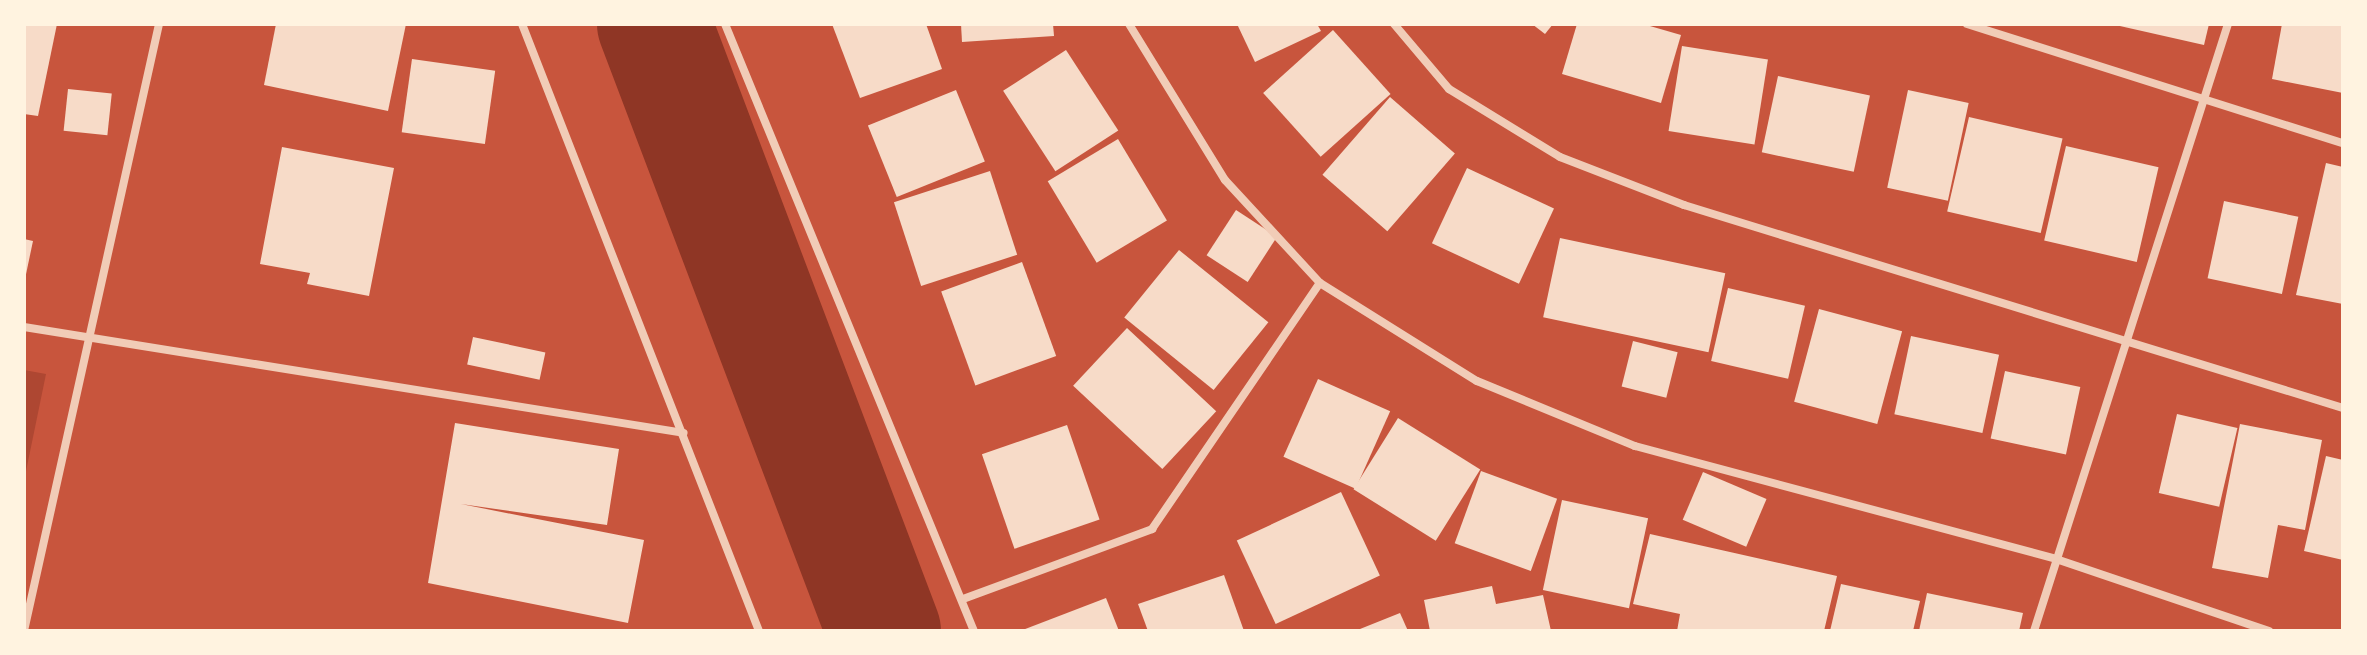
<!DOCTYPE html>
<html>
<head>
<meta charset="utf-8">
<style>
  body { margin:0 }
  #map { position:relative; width:2367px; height:655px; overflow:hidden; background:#c8553d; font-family:Roboto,sans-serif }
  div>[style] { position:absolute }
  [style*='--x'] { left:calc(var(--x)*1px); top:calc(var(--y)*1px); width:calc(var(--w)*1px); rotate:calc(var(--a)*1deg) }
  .green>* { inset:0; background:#ae4732 }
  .river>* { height:114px; margin:-57px; padding:0 57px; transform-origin:57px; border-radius:57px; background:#8f3625 }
  .building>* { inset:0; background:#f7dbc8; transform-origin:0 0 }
  .minor>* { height:8px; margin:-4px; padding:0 4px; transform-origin:4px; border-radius:4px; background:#f1ccb7 }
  span { translate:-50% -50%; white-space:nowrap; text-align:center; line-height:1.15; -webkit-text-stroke:6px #fff3e0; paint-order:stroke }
  .frame { position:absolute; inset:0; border:26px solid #fff3e0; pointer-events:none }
</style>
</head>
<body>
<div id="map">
  <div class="green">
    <div style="clip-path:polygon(24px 370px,46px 374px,24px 481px)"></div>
  </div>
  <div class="river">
    <div style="--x:654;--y:24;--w:649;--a:69.25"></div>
  </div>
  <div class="building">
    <div style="clip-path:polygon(24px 24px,57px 24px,38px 116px,24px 114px)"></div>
    <div style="clip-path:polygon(276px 24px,406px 24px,388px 111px,264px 85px)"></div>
    <div style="clip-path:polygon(832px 24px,926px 24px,942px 69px,860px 98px)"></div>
    <div style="clip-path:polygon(961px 24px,1053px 24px,1054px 36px,962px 42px)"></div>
    <div style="clip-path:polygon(1237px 24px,1317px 24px,1321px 31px,1255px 62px)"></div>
    <div style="clip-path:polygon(1532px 24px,1553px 24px,1545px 34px)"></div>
    <div style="clip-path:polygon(1577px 24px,1643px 24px,1681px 35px,1661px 103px,1562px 74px)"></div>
    <div style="clip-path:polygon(2111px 24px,2209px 24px,2204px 45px)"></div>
    <div style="clip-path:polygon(2282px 24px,2343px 24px,2343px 93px,2272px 79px)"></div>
    <div style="left:1333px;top:30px;width:86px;height:94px;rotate:48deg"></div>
    <div style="left:1682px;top:46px;width:87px;height:86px;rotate:9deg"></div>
    <div style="left:1066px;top:50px;width:96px;height:75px;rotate:57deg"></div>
    <div style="left:412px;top:59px;width:84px;height:74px;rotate:8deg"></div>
    <div style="left:1778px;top:76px;width:94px;height:78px;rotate:12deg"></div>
    <div style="left:68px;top:89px;width:44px;height:42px;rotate:6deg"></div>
    <div style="left:956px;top:90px;width:77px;height:95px;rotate:68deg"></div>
    <div style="left:1908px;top:90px;width:62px;height:100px;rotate:12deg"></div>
    <div style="left:1390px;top:97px;width:86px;height:103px;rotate:41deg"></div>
    <div style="left:1969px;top:117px;width:96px;height:97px;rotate:13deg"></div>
    <div style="left:1118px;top:139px;width:95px;height:82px;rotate:59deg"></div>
    <div style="left:2066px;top:146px;width:95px;height:97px;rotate:13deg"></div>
    <div style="clip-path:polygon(282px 147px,394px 168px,369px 296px,307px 284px,310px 273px,260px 264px)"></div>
    <div style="clip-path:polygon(2326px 163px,2343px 167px,2343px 304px,2296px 295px)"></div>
    <div style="left:1467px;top:168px;width:96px;height:83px;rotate:25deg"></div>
    <div style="left:990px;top:171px;width:88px;height:101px;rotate:72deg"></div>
    <div style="left:2224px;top:201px;width:76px;height:79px;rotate:12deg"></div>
    <div style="left:1236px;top:210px;width:49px;height:54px;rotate:33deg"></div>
    <div style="left:1560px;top:238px;width:169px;height:81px;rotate:12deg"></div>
    <div style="clip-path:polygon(24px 239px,33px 241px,25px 279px,24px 279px)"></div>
    <div style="left:1179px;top:250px;width:115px;height:87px;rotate:39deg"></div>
    <div style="left:1022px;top:262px;width:100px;height:86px;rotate:70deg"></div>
    <div style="left:1728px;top:288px;width:79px;height:75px;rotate:13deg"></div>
    <div style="left:1819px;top:309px;width:86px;height:96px;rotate:15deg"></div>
    <div style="left:1127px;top:328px;width:122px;height:79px;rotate:43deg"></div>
    <div style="left:1911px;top:336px;width:90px;height:80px;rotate:12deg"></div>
    <div style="left:473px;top:337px;width:74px;height:28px;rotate:12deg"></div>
    <div style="left:1633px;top:341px;width:46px;height:47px;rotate:14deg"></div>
    <div style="left:2005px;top:371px;width:77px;height:69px;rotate:12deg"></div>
    <div style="left:1318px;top:379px;width:79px;height:85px;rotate:24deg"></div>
    <div style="left:2177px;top:414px;width:62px;height:81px;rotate:13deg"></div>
    <div style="left:1398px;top:418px;width:97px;height:84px;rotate:32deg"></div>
    <div style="clip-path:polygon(455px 423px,619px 449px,607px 525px,461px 504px,644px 540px,628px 623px,428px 583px)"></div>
    <div style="clip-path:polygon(2240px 424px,2322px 440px,2305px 530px,2278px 525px,2268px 578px,2212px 568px)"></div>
    <div style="left:1067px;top:425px;width:100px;height:90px;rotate:71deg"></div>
    <div style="clip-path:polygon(2326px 456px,2343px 460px,2343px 560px,2304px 551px)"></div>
    <div style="left:1481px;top:471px;width:81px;height:77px;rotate:20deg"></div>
    <div style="left:1703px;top:472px;width:69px;height:52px;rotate:23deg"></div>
    <div style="left:1341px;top:492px;width:92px;height:115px;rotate:65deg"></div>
    <div style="left:1562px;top:500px;width:88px;height:92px;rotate:12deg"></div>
    <div style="clip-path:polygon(1650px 534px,1837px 576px,1824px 631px,1677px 631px,1680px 614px,1633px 604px)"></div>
    <div style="clip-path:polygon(1224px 575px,1244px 631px,1148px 631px,1138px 604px)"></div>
    <div style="clip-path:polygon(1841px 584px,1920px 601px,1913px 631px,1830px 631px)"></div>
    <div style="clip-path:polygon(1492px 586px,1496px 604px,1543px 595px,1551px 631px,1430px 631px,1424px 600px)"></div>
    <div style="clip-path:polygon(1927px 593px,2023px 613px,2019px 631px,1919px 631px)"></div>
    <div style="clip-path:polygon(1106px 598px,1119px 631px,1020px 631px)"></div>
    <div style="clip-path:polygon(1400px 613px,1408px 631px,1355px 631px)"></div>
  </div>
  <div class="minor">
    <div style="--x:522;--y:24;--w:652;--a:68.67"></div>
    <div style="--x:725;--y:24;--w:656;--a:67.7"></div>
    <div style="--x:1129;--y:24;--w:183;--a:58.4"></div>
    <div style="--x:1225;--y:180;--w:140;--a:47.3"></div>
    <div style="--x:1394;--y:24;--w:85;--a:49.8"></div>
    <div style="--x:1449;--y:89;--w:130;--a:31.5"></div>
    <div style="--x:1560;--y:157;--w:133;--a:21.2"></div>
    <div style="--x:1684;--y:205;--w:690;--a:17.12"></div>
    <div style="--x:1967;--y:24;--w:394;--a:17.6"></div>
    <div style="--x:24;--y:327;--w:668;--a:9.12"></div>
    <div style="--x:963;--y:599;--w:202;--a:-20.3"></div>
    <div style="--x:1152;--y:529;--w:298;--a:-55.7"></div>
    <div style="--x:1320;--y:283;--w:185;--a:32"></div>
    <div style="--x:1477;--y:381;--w:171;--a:22.4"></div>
    <div style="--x:1635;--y:446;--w:436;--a:15"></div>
    <div style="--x:2056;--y:559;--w:225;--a:18.7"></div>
    <div style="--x:24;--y:631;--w:622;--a:-77.46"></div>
    <div style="--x:2034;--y:631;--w:637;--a:-72.28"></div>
  </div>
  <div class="frame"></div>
</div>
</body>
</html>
